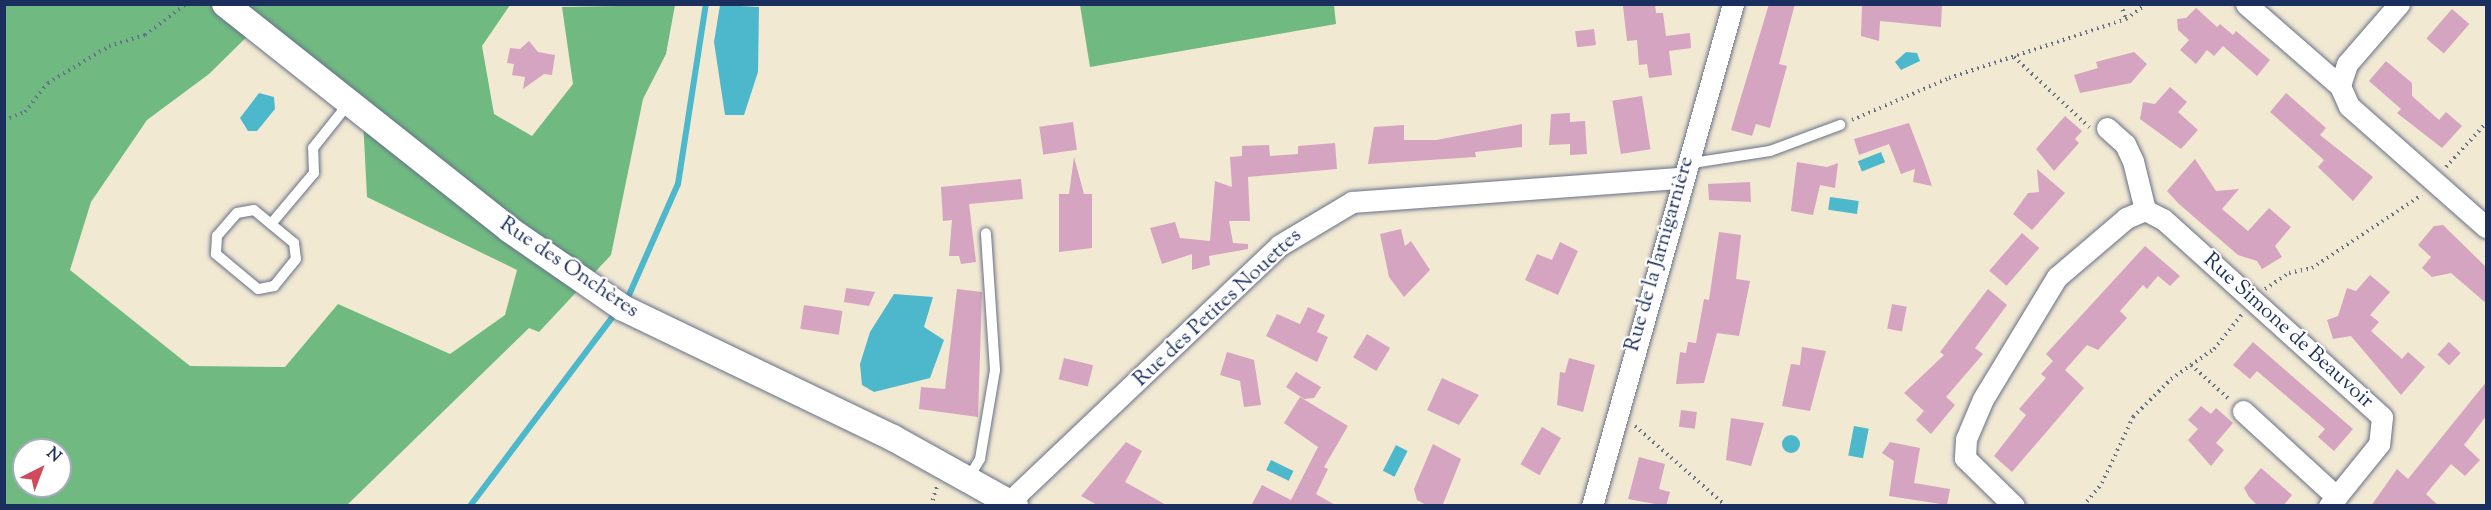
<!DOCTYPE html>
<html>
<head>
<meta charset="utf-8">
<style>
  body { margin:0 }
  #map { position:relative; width:2491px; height:510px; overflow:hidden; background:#f2e9d3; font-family:"Sorts Mill Goudy",serif }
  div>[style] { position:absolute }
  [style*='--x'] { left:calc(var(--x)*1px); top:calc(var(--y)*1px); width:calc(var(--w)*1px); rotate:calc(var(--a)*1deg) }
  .forest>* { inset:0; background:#70ba82 }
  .water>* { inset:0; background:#4db7cb; transform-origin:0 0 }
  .round { border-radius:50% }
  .stream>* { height:6px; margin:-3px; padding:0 3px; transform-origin:3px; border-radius:3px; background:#4db7cb }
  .building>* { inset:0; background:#d5a4c0; transform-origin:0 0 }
  .path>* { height:4px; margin-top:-2px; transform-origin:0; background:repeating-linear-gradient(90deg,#667087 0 1.5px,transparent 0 6px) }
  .roads { filter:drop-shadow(0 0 2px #667087) drop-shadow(0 0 2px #667087) }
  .service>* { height:10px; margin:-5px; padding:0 5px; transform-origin:5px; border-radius:5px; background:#fff }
  .minor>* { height:21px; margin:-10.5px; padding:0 10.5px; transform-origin:10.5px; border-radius:10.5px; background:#fff }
  .tertiary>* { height:26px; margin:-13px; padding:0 13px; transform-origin:13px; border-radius:13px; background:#fff }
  span { translate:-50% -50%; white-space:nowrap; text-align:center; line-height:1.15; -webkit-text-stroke:4.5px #fff; paint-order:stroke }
  .street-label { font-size:21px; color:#1b2f5e }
  .frame { position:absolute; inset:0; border:6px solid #1b2f5e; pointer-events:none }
  .north { position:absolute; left:12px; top:438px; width:60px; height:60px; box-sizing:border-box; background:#fff; border:2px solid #a4acbf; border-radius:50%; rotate:42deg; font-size:16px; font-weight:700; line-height:24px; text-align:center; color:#1b2f5e }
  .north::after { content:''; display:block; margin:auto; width:21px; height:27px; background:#d1495b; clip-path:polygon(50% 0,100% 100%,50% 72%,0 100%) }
</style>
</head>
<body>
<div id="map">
  <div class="forest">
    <div style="clip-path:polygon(evenodd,4px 5px,510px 5px,482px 46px,494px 114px,532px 136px,573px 84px,562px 7px,675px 5px,666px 54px,643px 99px,611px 255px,539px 332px,529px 328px,346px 506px,5px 505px,4px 5px,263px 21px,362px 100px,367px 197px,517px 270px,505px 315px,450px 354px,338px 304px,285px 367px,190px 366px,70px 270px,91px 202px,147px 120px,209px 74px,263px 21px,4px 5px,24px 450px,60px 450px,60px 486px,24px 486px,24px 450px)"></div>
    <div style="clip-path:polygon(1080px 5px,1334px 5px,1336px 24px,1090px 67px)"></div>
  </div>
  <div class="water">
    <div style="clip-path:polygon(720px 5px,759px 7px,758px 72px,744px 115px,725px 115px,714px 42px)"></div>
    <div style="clip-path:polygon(1906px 52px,1917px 53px,1920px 61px,1901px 70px,1895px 62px)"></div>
    <div style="clip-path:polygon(259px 93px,274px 97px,275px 109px,257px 131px,248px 131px,240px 118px)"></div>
    <div style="left:1881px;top:152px;width:11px;height:25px;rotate:68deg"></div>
    <div style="left:1830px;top:197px;width:29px;height:13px;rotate:8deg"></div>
    <div style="clip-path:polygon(894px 294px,933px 297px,924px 327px,944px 340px,930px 378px,874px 392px,862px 385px,860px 364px,870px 332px)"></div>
    <div style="left:1854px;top:426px;width:15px;height:30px;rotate:11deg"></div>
    <div class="round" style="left:1782px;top:435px;width:18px;height:18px"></div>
    <div style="left:1396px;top:445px;width:13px;height:29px;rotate:27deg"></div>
    <div style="left:1271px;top:460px;width:25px;height:11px;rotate:26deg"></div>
  </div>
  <div class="stream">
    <div style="--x:629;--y:295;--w:121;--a:-66.2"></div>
    <div style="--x:678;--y:184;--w:182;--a:-81.2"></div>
    <div style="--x:470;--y:506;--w:239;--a:-53"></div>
  </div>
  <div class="building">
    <div style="clip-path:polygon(1655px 4px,1656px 13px,1663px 13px,1666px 36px,1690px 33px,1691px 48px,1669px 51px,1672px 75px,1649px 78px,1647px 64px,1639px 65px,1637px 40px,1627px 41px,1623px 6px)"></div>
    <div style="clip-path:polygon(1769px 4px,1795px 4px,1779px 64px,1787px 66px,1770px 128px,1756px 124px,1752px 136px,1731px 130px)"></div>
    <div style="clip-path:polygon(1862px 4px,1942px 4px,1941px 27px,1880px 21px,1879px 41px,1861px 36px)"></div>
    <div style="clip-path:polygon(2196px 8px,2217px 27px,2220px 24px,2233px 35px,2236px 31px,2270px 60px,2257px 76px,2223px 46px,2214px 56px,2207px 50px,2196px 64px,2180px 50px,2189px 40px,2178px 30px,2177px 19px,2186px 18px)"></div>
    <div style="left:2452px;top:9px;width:23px;height:39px;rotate:41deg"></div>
    <div style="left:1594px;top:29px;width:16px;height:19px;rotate:83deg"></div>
    <div style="clip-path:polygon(529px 41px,538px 52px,555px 55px,552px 75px,544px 74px,523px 89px,525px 77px,512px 75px,514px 64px,507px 63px,510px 48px,520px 49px)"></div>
    <div style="clip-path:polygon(2134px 52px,2147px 64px,2131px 83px,2080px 93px,2074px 75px,2098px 68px,2096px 62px)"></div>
    <div style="clip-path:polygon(2386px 61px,2412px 83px,2412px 96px,2439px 120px,2446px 112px,2462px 126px,2442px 148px,2397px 113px,2401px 109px,2369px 81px)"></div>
    <div style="clip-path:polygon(2170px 87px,2187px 102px,2178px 112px,2198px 130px,2181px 149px,2140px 119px,2143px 102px,2155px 104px)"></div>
    <div style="clip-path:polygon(2286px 93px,2326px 128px,2320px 135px,2373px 177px,2353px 201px,2318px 167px,2324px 160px,2270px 112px)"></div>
    <div style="left:1642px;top:96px;width:54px;height:30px;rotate:81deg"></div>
    <div style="clip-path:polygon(1570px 113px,1570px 122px,1585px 121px,1587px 154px,1570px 155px,1570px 144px,1549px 145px,1551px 114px)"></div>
    <div style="clip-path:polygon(2065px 116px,2082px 131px,2075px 139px,2079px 143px,2054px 171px,2036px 149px)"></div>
    <div style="left:1073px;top:122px;width:28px;height:34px;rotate:82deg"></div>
    <div style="clip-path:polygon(1909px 123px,1925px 165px,1932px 186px,1913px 182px,1915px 169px,1901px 174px,1889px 144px,1859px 155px,1854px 139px)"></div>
    <div style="clip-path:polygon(1522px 124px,1522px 147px,1475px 152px,1476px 157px,1368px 164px,1374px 127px,1404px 125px,1404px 140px,1436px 140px)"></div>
    <div style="clip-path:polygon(1335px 143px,1337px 169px,1248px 177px,1250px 221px,1229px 221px,1233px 243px,1248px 244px,1248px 249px,1209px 256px,1210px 265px,1192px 270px,1192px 254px,1162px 264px,1150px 228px,1175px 222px,1180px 238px,1210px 241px,1215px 181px,1232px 187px,1230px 157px,1242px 156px,1242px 146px,1269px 145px,1270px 156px,1298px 154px,1298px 146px)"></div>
    <div style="clip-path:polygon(1074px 157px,1084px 194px,1092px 194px,1092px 248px,1059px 252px,1059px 194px,1069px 194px)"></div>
    <div style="clip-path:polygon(2195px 159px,2216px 191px,2239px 189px,2222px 209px,2248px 231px,2269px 208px,2291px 227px,2275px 246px,2282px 257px,2262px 269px,2257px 261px,2238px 255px,2179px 204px,2167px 191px)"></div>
    <div style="clip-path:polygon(1797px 162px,1827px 167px,1838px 163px,1835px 188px,1820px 185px,1813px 215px,1791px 211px)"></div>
    <div style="clip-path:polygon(2037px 169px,2065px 193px,2032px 230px,2013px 214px,2028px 193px,2039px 192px)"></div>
    <div style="clip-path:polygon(1021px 179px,1023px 199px,969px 204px,976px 262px,961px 264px,959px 256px,949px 256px,952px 220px,943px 221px,941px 187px)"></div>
    <div style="clip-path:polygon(1750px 182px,1751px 202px,1709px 200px,1708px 184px)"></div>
    <div style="clip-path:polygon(2443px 225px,2487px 268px,2487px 304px,2451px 273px,2432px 277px,2422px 268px,2431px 257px,2418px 245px,2434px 226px)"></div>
    <div style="clip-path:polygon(1401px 229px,1405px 246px,1411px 241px,1430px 270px,1404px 297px,1389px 277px,1380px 234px)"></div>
    <div style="clip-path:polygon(1719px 232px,1741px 235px,1736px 279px,1750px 281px,1739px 336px,1717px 333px,1704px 383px,1676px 384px,1680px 352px,1686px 353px,1688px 342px,1696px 343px,1704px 299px,1709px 300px)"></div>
    <div style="left:2022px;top:233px;width:23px;height:50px;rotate:41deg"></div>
    <div style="clip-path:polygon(1560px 242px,1578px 251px,1558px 295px,1525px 280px,1537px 254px,1552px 260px)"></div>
    <div style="clip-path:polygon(2145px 246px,2180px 276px,2170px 286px,2158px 276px,2147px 289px,2143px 285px,2120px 311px,2127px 318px,2098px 350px,2087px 345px,2065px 370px,2084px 388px,2012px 472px,1994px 456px,2026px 415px,2019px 409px,2046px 378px,2041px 374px,2053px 361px,2046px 354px)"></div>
    <div style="clip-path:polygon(2370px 275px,2390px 292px,2370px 315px,2379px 322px,2371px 331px,2402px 359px,2408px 352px,2425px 367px,2401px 395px,2351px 336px,2333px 339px,2327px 320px,2338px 316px,2347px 288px,2356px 291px)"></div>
    <div style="clip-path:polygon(846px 288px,875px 292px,869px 306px,844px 302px)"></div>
    <div style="clip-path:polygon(957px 289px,982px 292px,978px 417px,919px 409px,921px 387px,945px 389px)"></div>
    <div style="clip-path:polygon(1988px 289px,2007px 305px,1975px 348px,1983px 354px,1946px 397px,1955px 405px,1931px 434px,1916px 420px,1924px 411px,1904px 393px,1944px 355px,1940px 352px)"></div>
    <div style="left:1892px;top:304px;width:15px;height:25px;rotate:11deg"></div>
    <div style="left:804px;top:305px;width:39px;height:24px;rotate:9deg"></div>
    <div style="clip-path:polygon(1308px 307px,1325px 315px,1317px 332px,1328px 337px,1317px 362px,1266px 336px,1277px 314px,1300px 324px)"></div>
    <div style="left:1367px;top:334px;width:27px;height:27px;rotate:31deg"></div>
    <div style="clip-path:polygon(2253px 342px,2353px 429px,2334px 451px,2318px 437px,2325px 429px,2257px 371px,2250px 379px,2233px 365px)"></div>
    <div style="left:2449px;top:342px;width:16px;height:17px;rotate:43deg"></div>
    <div style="clip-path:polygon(1802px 347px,1826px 351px,1810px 411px,1782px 406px,1791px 364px,1800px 365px)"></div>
    <div style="clip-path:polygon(1227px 352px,1254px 360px,1261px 405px,1244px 407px,1240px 381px,1220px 375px)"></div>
    <div style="left:1064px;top:358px;width:30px;height:22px;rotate:14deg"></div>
    <div style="clip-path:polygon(1569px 358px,1595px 365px,1583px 412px,1557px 405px,1560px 372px,1565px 373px)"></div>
    <div style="clip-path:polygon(1296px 372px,1321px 387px,1314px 398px,1304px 399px,1286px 387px)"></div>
    <div style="clip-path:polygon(1442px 378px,1479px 395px,1459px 425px,1427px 410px)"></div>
    <div style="clip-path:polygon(2487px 381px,2487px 415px,2464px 445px,2480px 460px,2465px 476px,2451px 464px,2426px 494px,2439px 506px,2371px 506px,2397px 469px,2408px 479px)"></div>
    <div style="clip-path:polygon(1300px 397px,1348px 426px,1324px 467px,1328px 469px,1316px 494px,1337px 506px,1251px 506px,1262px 485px,1291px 500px,1318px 447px,1284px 423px)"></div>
    <div style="clip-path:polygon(2201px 406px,2211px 414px,2216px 408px,2233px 423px,2216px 443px,2224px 450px,2211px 466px,2188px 440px,2198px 429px,2188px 420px)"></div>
    <div style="left:1681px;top:410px;width:16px;height:17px;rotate:7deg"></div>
    <div style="clip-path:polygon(1731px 418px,1764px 423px,1751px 466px,1726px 460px)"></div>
    <div style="left:1542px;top:427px;width:22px;height:43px;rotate:30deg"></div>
    <div style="clip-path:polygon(1126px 442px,1142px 451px,1125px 482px,1168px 506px,1099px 506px,1081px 496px)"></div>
    <div style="clip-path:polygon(1890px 442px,1920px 448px,1914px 483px,1950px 489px,1947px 505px,1889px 496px,1894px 461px,1882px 453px)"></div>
    <div style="clip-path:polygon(1433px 444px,1461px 459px,1443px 504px,1426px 505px,1417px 500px,1414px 489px)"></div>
    <div style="clip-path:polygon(1639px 457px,1665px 464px,1659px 489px,1670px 492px,1666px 506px,1628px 499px)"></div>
    <div style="clip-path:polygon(2261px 468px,2292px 495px,2283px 506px,2258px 506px,2249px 497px,2244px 488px)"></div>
  </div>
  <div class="path">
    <div style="--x:2121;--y:4;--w:16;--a:72"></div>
    <div style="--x:2014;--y:57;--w:103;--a:43"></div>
    <div style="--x:4;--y:120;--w:22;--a:-21"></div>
    <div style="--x:25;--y:112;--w:37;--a:-52"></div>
    <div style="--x:48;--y:83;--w:71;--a:-31.2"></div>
    <div style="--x:109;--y:46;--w:38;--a:-17"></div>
    <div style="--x:145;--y:35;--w:51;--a:-37.1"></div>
    <div style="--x:1852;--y:120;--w:106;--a:-23.4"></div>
    <div style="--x:1949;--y:78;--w:187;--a:-18.4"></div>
    <div style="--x:2126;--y:19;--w:26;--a:-36"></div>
    <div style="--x:2446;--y:167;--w:59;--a:-47.7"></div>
    <div style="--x:2265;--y:289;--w:29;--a:-34"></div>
    <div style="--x:2289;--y:273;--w:24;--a:-12"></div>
    <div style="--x:2312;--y:268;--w:132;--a:-33.6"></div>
    <div style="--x:2191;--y:365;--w:51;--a:41.8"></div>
    <div style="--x:1635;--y:426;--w:121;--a:41.3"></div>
    <div style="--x:931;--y:506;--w:21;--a:-73"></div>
    <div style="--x:2083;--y:506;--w:30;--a:-50"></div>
    <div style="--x:2102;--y:483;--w:73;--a:-64.8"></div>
    <div style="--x:2133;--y:417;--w:54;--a:-45"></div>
    <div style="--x:2171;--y:379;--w:52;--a:-34.9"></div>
    <div style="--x:2214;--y:349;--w:45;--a:-51.3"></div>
  </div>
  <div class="roads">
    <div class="service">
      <div style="--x:1686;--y:164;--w:85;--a:-8.8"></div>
      <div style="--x:1770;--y:151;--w:75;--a:-20.4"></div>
      <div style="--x:254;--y:210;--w:52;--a:39.5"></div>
      <div style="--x:294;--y:243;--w:16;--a:83"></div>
      <div style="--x:296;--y:259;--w:35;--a:129"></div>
      <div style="--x:274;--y:286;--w:16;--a:169"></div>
      <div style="--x:258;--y:289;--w:55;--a:-140.2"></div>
      <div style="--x:216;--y:254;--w:18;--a:-87"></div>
      <div style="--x:217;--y:236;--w:30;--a:-49"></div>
      <div style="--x:237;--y:213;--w:17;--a:-10"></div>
      <div style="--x:271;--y:224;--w:67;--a:-49.9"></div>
      <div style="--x:314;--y:173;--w:25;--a:-92"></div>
      <div style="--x:313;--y:148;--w:58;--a:-51.3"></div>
      <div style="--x:968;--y:479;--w:23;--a:-59"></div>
      <div style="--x:980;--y:459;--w:90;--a:-80.4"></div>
      <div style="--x:995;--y:370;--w:137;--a:-93.8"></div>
    </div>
    <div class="minor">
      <div style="--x:2246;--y:4;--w:125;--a:41.1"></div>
      <div style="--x:2399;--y:4;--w:79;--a:130.9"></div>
      <div style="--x:2347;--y:64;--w:23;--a:108"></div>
      <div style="--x:2340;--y:86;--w:22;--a:66"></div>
      <div style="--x:2349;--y:106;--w:183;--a:41.5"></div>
      <div style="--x:2107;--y:128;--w:24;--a:42"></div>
      <div style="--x:2125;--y:144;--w:19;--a:65"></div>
      <div style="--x:2133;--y:161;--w:50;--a:76.2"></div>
      <div style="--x:2243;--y:411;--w:127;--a:42.5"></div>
      <div style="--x:1009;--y:502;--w:373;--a:-43.5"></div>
      <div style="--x:1280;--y:245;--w:84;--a:-30.8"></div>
      <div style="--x:1352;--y:202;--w:330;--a:-4.2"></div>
      <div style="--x:1592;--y:506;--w:521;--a:-74.31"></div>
      <div style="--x:2014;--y:506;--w:69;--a:-135.6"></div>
      <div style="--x:1965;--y:458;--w:19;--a:-87"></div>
      <div style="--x:1966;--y:439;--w:43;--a:-67"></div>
      <div style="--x:1983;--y:399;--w:143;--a:-58.8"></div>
      <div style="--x:2057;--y:277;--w:91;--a:-40.5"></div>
      <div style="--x:2126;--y:218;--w:21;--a:-23"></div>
      <div style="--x:2145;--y:210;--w:20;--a:27"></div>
      <div style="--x:2163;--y:219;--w:295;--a:42.1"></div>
      <div style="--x:2382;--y:417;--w:27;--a:96"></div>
      <div style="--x:2379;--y:444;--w:80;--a:128.9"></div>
    </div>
    <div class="tertiary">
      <div style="--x:225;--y:4;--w:364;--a:38.4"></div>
      <div style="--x:510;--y:230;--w:137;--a:34.6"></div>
      <div style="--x:623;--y:308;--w:300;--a:25.7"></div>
      <div style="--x:893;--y:438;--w:140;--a:29.1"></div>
    </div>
  </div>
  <div class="street-label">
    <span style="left:1660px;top:254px;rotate:-74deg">Rue de la Jarnigarnière</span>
    <span style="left:569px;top:268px;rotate:34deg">Rue des Onchères</span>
    <span style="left:1218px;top:308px;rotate:-43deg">Rue des Petites Nouettes</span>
    <span style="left:2288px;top:331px;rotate:42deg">Rue Simone de Beauvoir</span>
  </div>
  <div class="frame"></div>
  <div class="north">N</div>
</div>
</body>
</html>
